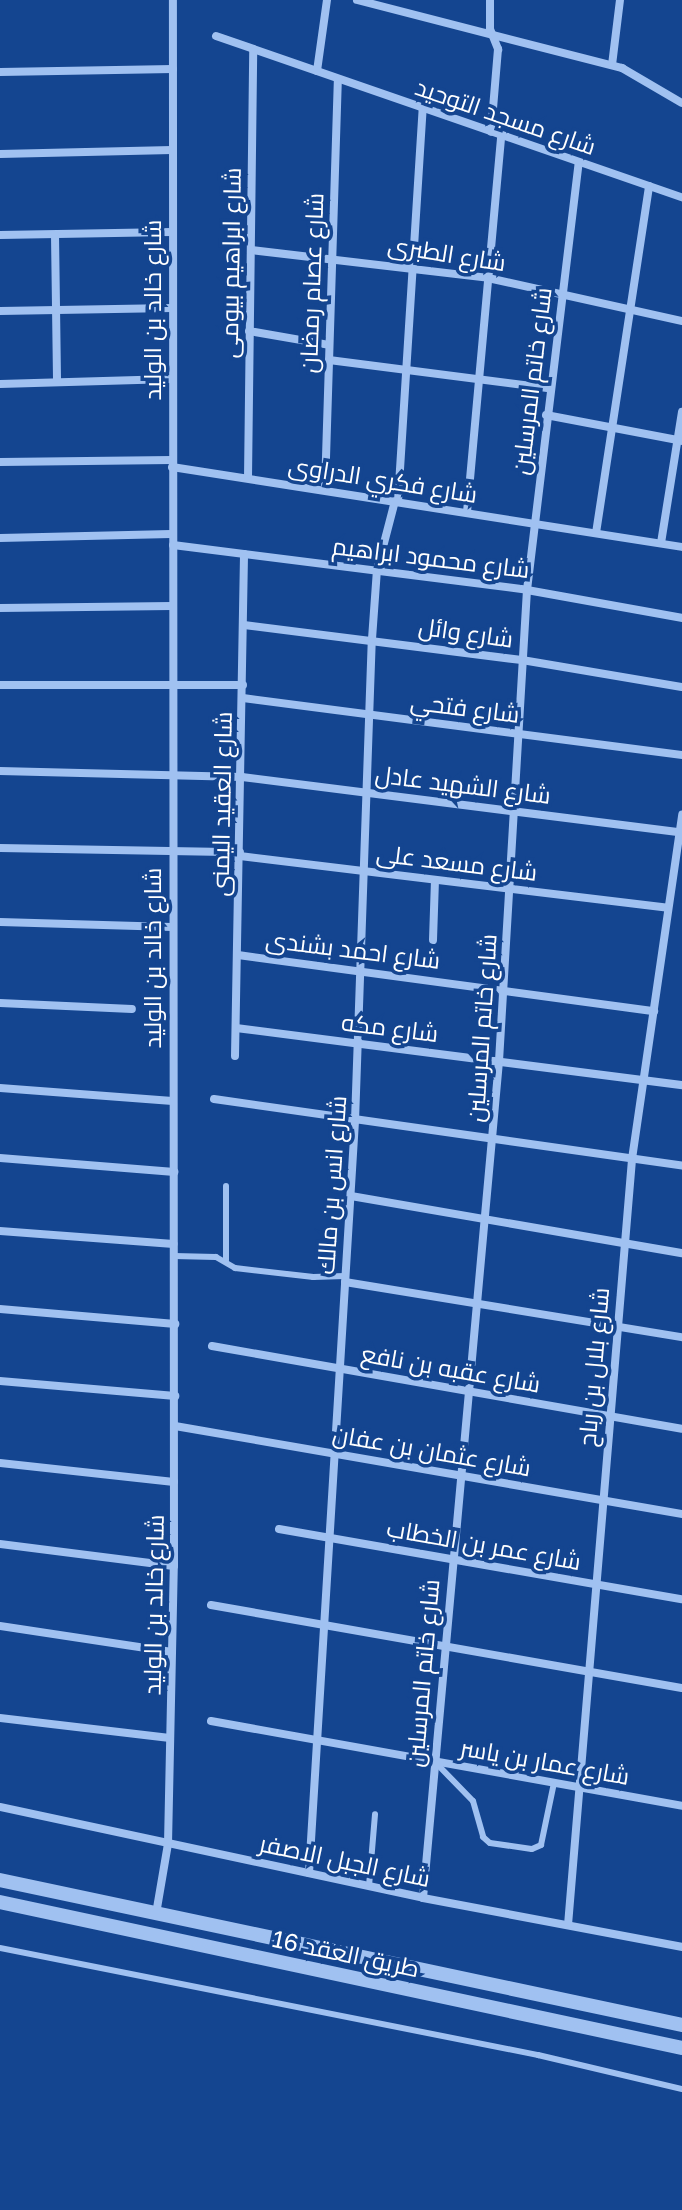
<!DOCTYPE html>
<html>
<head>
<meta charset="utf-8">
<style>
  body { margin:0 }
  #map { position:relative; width:682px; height:2210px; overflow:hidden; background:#144590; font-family:"Golos Text",Cairo,sans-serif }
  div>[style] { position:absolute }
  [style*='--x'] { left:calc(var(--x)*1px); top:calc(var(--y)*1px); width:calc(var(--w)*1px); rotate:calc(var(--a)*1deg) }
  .service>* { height:6px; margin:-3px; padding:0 3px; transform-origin:3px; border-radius:3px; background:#a0c1f1 }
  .minor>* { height:8px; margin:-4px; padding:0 4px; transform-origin:4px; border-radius:4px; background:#a0c1f1 }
  .tertiary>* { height:14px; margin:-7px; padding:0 7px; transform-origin:7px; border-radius:7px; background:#a0c1f1 }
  span { translate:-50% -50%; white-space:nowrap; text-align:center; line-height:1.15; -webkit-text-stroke:7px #144590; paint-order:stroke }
  .street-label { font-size:24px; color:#fff }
</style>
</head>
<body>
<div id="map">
  <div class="service">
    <div style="--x:226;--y:1186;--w:74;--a:90"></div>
    <div style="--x:174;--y:1256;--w:42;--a:1.4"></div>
    <div style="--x:216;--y:1257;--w:22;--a:30"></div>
    <div style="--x:235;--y:1268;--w:79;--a:6.6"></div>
    <div style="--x:313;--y:1277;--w:32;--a:-2"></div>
    <div style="--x:436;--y:1763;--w:53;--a:45.8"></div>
    <div style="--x:473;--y:1801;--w:37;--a:74"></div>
    <div style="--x:483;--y:1837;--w:9;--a:41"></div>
    <div style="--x:490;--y:1843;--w:42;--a:8.1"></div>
    <div style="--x:532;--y:1849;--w:10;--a:-24"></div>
    <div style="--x:541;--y:1845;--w:63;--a:-78.2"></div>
    <div style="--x:369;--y:1886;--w:72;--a:-85.2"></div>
    <div style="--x:0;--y:1948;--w:549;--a:11.25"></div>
    <div style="--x:538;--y:2055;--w:148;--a:13.3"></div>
  </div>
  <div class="minor">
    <div style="--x:357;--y:0;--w:274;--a:14.4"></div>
    <div style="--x:622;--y:68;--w:69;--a:30.3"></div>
    <div style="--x:490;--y:0;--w:29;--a:90"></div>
    <div style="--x:490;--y:29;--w:22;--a:68"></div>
    <div style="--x:498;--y:49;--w:83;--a:94.8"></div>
    <div style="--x:216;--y:36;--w:493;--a:19.1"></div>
    <div style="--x:612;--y:65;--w:65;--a:-83"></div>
    <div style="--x:317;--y:71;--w:72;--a:-82"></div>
    <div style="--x:0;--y:72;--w:173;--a:-1"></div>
    <div style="--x:0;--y:154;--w:172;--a:-1.3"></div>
    <div style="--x:0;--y:235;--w:172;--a:-1"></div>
    <div style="--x:55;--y:235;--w:147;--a:89.2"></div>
    <div style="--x:251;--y:250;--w:239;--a:6.7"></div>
    <div style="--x:488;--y:278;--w:199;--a:12.5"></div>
    <div style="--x:0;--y:311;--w:172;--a:-1"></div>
    <div style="--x:249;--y:331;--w:81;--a:9.9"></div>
    <div style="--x:329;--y:360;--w:222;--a:7.3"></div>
    <div style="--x:0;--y:384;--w:172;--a:-1.7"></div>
    <div style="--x:546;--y:415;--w:138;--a:10.8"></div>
    <div style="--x:0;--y:462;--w:172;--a:-0.7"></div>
    <div style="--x:172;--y:467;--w:516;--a:8.91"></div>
    <div style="--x:248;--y:478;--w:429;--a:-89.3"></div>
    <div style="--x:325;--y:489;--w:410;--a:-88.2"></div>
    <div style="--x:398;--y:501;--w:393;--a:-86.4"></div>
    <div style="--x:467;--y:512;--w:378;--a:-84.8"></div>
    <div style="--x:596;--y:533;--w:351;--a:-81.3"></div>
    <div style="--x:0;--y:538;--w:171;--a:-1.3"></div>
    <div style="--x:661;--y:543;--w:133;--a:-80.9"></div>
    <div style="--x:173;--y:545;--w:357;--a:7.2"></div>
    <div style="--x:527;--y:590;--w:158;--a:10.2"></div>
    <div style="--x:0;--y:608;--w:172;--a:-0.7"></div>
    <div style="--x:244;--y:625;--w:280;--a:7.2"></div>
    <div style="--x:522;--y:660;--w:162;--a:9.6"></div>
    <div style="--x:0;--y:685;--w:243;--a:0"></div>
    <div style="--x:243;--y:698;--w:443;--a:7.4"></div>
    <div style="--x:0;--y:771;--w:242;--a:1.4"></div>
    <div style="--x:242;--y:777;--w:439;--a:7.2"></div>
    <div style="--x:0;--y:848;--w:240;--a:1"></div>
    <div style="--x:240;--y:856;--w:431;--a:6.9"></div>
    <div style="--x:0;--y:922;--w:172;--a:1.7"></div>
    <div style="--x:433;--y:940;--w:60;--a:-88.1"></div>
    <div style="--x:238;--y:955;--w:420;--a:7.7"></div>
    <div style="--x:0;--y:1003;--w:132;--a:2.6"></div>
    <div style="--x:236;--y:1028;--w:450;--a:7.3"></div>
    <div style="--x:235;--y:1056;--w:502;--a:-88.97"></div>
    <div style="--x:0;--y:1088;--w:173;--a:4.3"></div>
    <div style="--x:214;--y:1099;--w:473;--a:8.1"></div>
    <div style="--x:0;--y:1158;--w:175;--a:4.6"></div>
    <div style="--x:351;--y:1196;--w:336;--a:9.8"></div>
    <div style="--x:0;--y:1231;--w:174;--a:4.3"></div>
    <div style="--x:345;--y:1282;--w:341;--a:9.3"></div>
    <div style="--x:0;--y:1309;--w:176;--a:4.9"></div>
    <div style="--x:212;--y:1346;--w:477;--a:10"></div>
    <div style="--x:0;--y:1381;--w:176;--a:4.9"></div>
    <div style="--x:175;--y:1426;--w:515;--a:9.85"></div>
    <div style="--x:0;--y:1463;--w:175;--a:6.2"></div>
    <div style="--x:279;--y:1529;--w:409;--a:9.9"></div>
    <div style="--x:0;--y:1544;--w:175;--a:7.2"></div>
    <div style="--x:211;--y:1605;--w:478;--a:10"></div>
    <div style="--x:0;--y:1626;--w:174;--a:8.6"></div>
    <div style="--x:0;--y:1718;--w:171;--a:6.7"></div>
    <div style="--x:211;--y:1721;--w:479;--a:10.2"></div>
    <div style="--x:0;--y:1807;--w:433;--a:12.1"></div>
    <div style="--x:423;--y:1898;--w:264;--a:10.7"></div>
    <div style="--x:309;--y:1873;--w:753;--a:-86.5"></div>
    <div style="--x:355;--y:1121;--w:482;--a:-88"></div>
    <div style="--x:372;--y:639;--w:69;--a:-85.9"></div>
    <div style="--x:377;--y:570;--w:71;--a:-75.4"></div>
    <div style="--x:423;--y:1898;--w:840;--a:-84.81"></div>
    <div style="--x:499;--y:1061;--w:472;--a:-86.6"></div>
    <div style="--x:527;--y:590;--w:431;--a:-83.1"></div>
    <div style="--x:156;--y:1914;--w:71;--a:-80.3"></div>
    <div style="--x:168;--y:1844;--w:278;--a:-88.8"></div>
    <div style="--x:174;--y:1566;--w:1566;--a:-90.04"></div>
    <div style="--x:568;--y:1925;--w:769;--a:-85.22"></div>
    <div style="--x:632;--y:1159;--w:348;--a:-81.7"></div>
  </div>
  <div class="tertiary">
    <div style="--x:0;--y:1880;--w:697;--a:12"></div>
    <div style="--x:0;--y:1902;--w:697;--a:12.08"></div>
  </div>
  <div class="street-label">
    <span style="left:506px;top:116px;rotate:19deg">شارع مسجد التوحيد</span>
    <span style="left:447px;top:253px;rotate:9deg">شارع الطبرى</span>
    <span style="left:230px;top:263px;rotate:-89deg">شارع ابراهيم بيومى</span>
    <span style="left:311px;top:283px;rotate:-88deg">شارع عصام رمضان</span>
    <span style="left:152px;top:310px;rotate:-90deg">شارع خالد بن الوليد</span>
    <span style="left:531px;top:381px;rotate:-83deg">شارع خاتم المرسلين</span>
    <span style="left:383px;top:479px;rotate:9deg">شارع فكري الدراوى</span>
    <span style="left:431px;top:557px;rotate:7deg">شارع محمود ابراهيم</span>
    <span style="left:466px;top:632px;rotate:8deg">شارع وائل</span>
    <span style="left:465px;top:707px;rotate:7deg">شارع فتحي</span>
    <span style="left:463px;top:784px;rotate:7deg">شارع الشهيد عادل</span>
    <span style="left:221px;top:804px;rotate:-89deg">شارع العقيد اليمنى</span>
    <span style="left:457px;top:862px;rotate:7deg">شارع مسعد على</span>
    <span style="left:353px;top:949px;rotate:7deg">شارع احمد بشندى</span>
    <span style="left:152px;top:958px;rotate:-90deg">شارع خالد بن الوليد</span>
    <span style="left:390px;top:1027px;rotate:7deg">شارع مكه</span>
    <span style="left:481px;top:1028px;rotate:-86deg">شارع خاتم المرسلين</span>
    <span style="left:331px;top:1185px;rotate:-86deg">شارع انس بن مالك</span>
    <span style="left:593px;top:1367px;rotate:-85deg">شارع بلال بن رباح</span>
    <span style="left:451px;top:1368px;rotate:10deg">شارع عقبه بن نافع</span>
    <span style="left:432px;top:1450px;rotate:10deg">شارع عثمان بن عفان</span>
    <span style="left:484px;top:1544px;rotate:10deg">شارع عمر بن الخطاب</span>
    <span style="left:153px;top:1605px;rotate:-89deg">شارع خالد بن الوليد</span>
    <span style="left:422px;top:1673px;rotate:-85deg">شارع خاتم المرسلين</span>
    <span style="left:545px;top:1761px;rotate:10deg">شارع عمار بن ياسر</span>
    <span style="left:345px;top:1860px;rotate:12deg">شارع الجبل الاصفر</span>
    <span style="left:346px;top:1953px;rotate:12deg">طريق العقد 16</span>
  </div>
</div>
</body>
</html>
